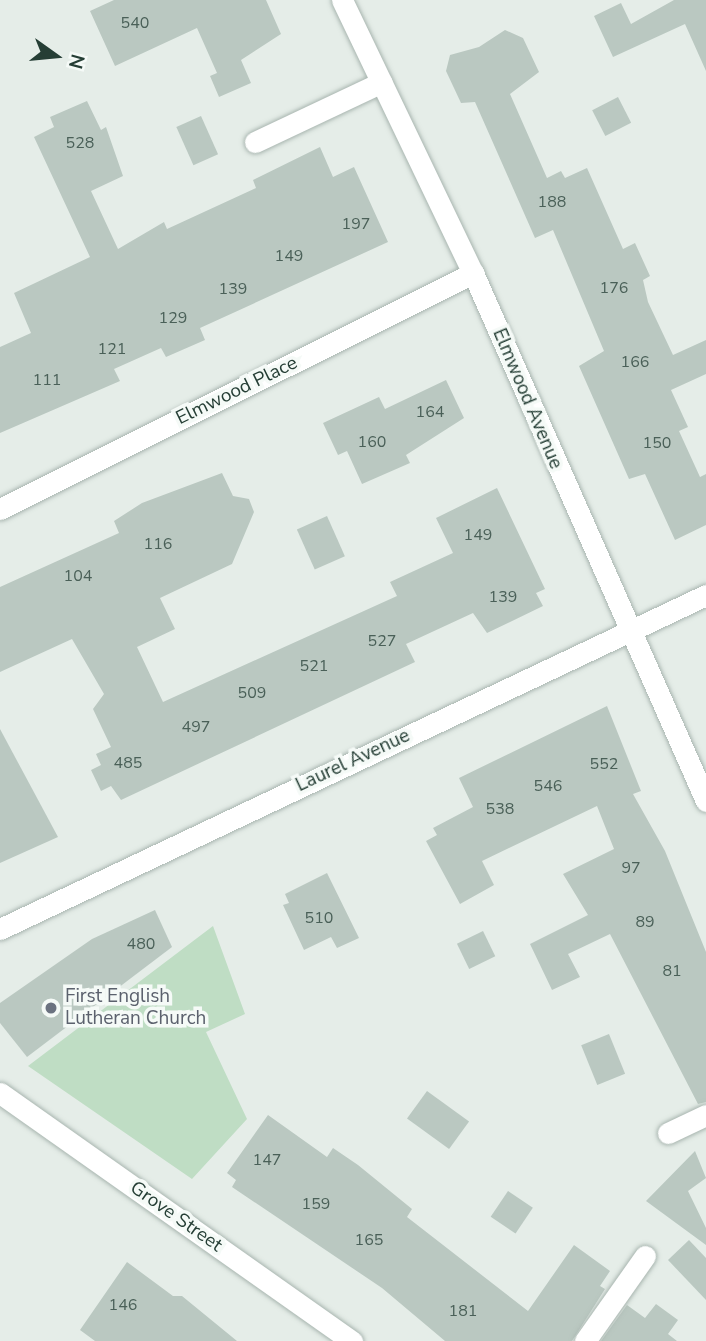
<!DOCTYPE html>
<html>
<head>
<meta charset="utf-8">
<style>
  body { margin:0 }
  #map { position:relative; width:706px; height:1341px; overflow:hidden; background:#e5ede8; font-family:"Nunito Sans",sans-serif }
  div>[style] { position:absolute }
  [style*='--x'] { left:calc(var(--x)*1px); top:calc(var(--y)*1px); width:calc(var(--w)*1px); rotate:calc(var(--a)*1deg) }
  .green>* { inset:0; background:#bfddc4 }
  .building>* { inset:0; background:#bac8c1; transform-origin:0 0 }
  .roads { filter:drop-shadow(0 0 2px #a8b5af) drop-shadow(0 0 2px #a8b5af) }
  .minor>* { height:21px; margin:-10.5px; padding:0 10.5px; transform-origin:10.5px; border-radius:10.5px; background:#fff }
  .dots>* { width:19px; height:19px; translate:-50% -50%; box-sizing:border-box; border:4px solid #f5faf7; border-radius:50% }
  span { translate:-50% -50%; white-space:nowrap; text-align:center; line-height:1.15; -webkit-text-stroke:7px #f5faf7; paint-order:stroke }
  .number-label { font-size:16px; color:#4a6058 }
  .number-label span { -webkit-text-stroke-width:0 }
  .street-label { font-size:19px; color:#253e35 }
  .worship-label { font-size:19px; color:#5b616d }
  .left { translate:0 -50%; text-align:left }
  .north { position:absolute; left:21px; top:21px; width:70px; height:70px; -webkit-text-stroke:5px #f5faf7; paint-order:stroke; rotate:105deg; font-size:19px; font-weight:700; line-height:28px; text-align:center; color:#253e35 }
  .north::after { content:''; display:block; margin:auto; width:24px; height:32px; background:#253e35; clip-path:polygon(50% 0,100% 100%,50% 72%,0 100%) }
</style>
</head>
<body>
<div id="map">
  <div class="green">
    <div style="clip-path:polygon(213px 926px,245px 1014px,206px 1032px,247px 1119px,192px 1179px,28px 1066px)"></div>
  </div>
  <div class="building">
    <div style="clip-path:polygon(114px 0,266px 0,281px 34px,241px 60px,251px 83px,219px 97px,210px 76px,217px 73px,197px 28px,115px 66px,90px 11px)"></div>
    <div style="clip-path:polygon(674px 0,706px 0,706px 71px,685px 24px,613px 57px,594px 16px,621px 3px,631px 24px)"></div>
    <div style="clip-path:polygon(505px 30px,523px 38px,539px 72px,510px 94px,547px 178px,561px 171px,565px 178px,587px 168px,623px 249px,635px 243px,650px 276px,643px 280px,648px 302px,673px 355px,706px 340px,706px 374px,671px 390px,688px 427px,679px 431px,700px 477px,706px 474px,706px 525px,675px 540px,645px 474px,629px 479px,579px 366px,604px 351px,553px 230px,535px 238px,475px 102px,461px 103px,446px 71px,450px 55px,479px 47px)"></div>
    <div style="left:618px;top:97px;width:29px;height:29px;rotate:63deg"></div>
    <div style="clip-path:polygon(87px 101px,101px 130px,106px 127px,123px 176px,91px 191px,118px 249px,164px 222px,167px 229px,256px 188px,253px 180px,320px 147px,333px 177px,354px 167px,388px 242px,200px 328px,205px 340px,166px 357px,161px 348px,114px 369px,120px 381px,0 433px,0 347px,31px 333px,14px 293px,90px 257px,34px 137px,54px 127px,50px 117px)"></div>
    <div style="left:201px;top:116px;width:42px;height:27px;rotate:66deg"></div>
    <div style="clip-path:polygon(446px 380px,464px 418px,406px 455px,410px 463px,362px 484px,347px 451px,338px 455px,323px 423px,379px 397px,385px 409px)"></div>
    <div style="clip-path:polygon(222px 473px,233px 496px,249px 499px,254px 512px,232px 564px,160px 598px,175px 629px,137px 647px,163px 702px,397px 596px,390px 582px,453px 553px,436px 518px,497px 488px,545px 589px,536px 593px,543px 606px,487px 633px,473px 613px,406px 644px,415px 662px,121px 800px,111px 786px,101px 791px,91px 770px,101px 765px,96px 754px,111px 747px,93px 709px,104px 694px,72px 639px,0 672px,0 587px,119px 533px,114px 521px,142px 503px)"></div>
    <div style="left:327px;top:516px;width:44px;height:33px;rotate:66deg"></div>
    <div style="clip-path:polygon(607px 706px,641px 791px,633px 794px,665px 851px,706px 952px,706px 1102px,698px 1104px,610px 934px,568px 954px,580px 977px,552px 990px,530px 944px,588px 915px,563px 874px,614px 849px,597px 806px,482px 861px,494px 885px,460px 904px,426px 841px,437px 835px,433px 828px,473px 807px,459px 778px)"></div>
    <div style="clip-path:polygon(0 729px,58px 837px,0 863px)"></div>
    <div style="clip-path:polygon(327px 873px,359px 938px,337px 948px,331px 937px,304px 950px,283px 905px,289px 903px,285px 894px)"></div>
    <div style="clip-path:polygon(155px 910px,172px 947px,27px 1057px,0 1023px,0 1003px,92px 939px)"></div>
    <div style="left:483px;top:931px;width:28px;height:29px;rotate:64deg"></div>
    <div style="left:609px;top:1034px;width:43px;height:30px;rotate:68deg"></div>
    <div style="left:427px;top:1091px;width:52px;height:34px;rotate:36deg"></div>
    <div style="clip-path:polygon(268px 1115px,327px 1157px,333px 1148px,358px 1165px,412px 1209px,407px 1217px,528px 1311px,574px 1245px,610px 1271px,600px 1286px,605px 1289px,572px 1341px,445px 1341px,382px 1288px,232px 1187px,236px 1180px,227px 1173px)"></div>
    <div style="clip-path:polygon(695px 1151px,706px 1178px,688px 1191px,706px 1228px,706px 1245px,646px 1201px)"></div>
    <div style="left:508px;top:1191px;width:30px;height:31px;rotate:34deg"></div>
    <div style="clip-path:polygon(689px 1240px,706px 1258px,706px 1300px,668px 1260px)"></div>
    <div style="clip-path:polygon(127px 1262px,173px 1296px,182px 1296px,237px 1341px,95px 1341px,80px 1330px)"></div>
    <div style="clip-path:polygon(656px 1304px,678px 1320px,668px 1334px,677px 1341px,601px 1341px,627px 1305px,645px 1318px)"></div>
  </div>
  <div class="roads">
    <div class="minor">
      <div style="--x:342;--y:0;--w:303;--a:64.4"></div>
      <div style="--x:473;--y:273;--w:577;--a:66.19"></div>
      <div style="--x:255;--y:142;--w:140;--a:-25.3"></div>
      <div style="--x:0;--y:509;--w:529;--a:-26.52"></div>
      <div style="--x:0;--y:929;--w:781;--a:-25.32"></div>
      <div style="--x:0;--y:1093;--w:431;--a:35.2"></div>
      <div style="--x:668;--y:1133;--w:42;--a:-25.3"></div>
      <div style="--x:585;--y:1341;--w:104;--a:-54.8"></div>
    </div>
  </div>
  <div class="dots">
    <div style="left:51px;top:1008px;background:#6b7280"></div>
  </div>
  <div class="number-label">
    <span style="left:135px;top:23px">540</span>
    <span style="left:80px;top:143px">528</span>
    <span style="left:552px;top:202px">188</span>
    <span style="left:356px;top:224px">197</span>
    <span style="left:289px;top:256px">149</span>
    <span style="left:614px;top:288px">176</span>
    <span style="left:233px;top:289px">139</span>
    <span style="left:173px;top:318px">129</span>
    <span style="left:112px;top:349px">121</span>
    <span style="left:635px;top:362px">166</span>
    <span style="left:47px;top:380px">111</span>
    <span style="left:430px;top:412px">164</span>
    <span style="left:372px;top:442px">160</span>
    <span style="left:657px;top:443px">150</span>
    <span style="left:478px;top:535px">149</span>
    <span style="left:158px;top:544px">116</span>
    <span style="left:78px;top:576px">104</span>
    <span style="left:503px;top:597px">139</span>
    <span style="left:382px;top:641px">527</span>
    <span style="left:314px;top:666px">521</span>
    <span style="left:252px;top:693px">509</span>
    <span style="left:196px;top:727px">497</span>
    <span style="left:128px;top:763px">485</span>
    <span style="left:604px;top:764px">552</span>
    <span style="left:548px;top:786px">546</span>
    <span style="left:500px;top:809px">538</span>
    <span style="left:631px;top:868px">97</span>
    <span style="left:319px;top:918px">510</span>
    <span style="left:645px;top:922px">89</span>
    <span style="left:141px;top:944px">480</span>
    <span style="left:672px;top:971px">81</span>
    <span style="left:267px;top:1160px">147</span>
    <span style="left:316px;top:1204px">159</span>
    <span style="left:369px;top:1240px">165</span>
    <span style="left:123px;top:1305px">146</span>
    <span style="left:463px;top:1311px">181</span>
  </div>
  <div class="street-label">
    <span style="left:237px;top:391px;rotate:-26deg">Elmwood Place</span>
    <span style="left:527px;top:399px;rotate:67deg">Elmwood Avenue</span>
    <span style="left:353px;top:761px;rotate:-25deg">Laurel Avenue</span>
    <span style="left:176px;top:1217px;rotate:35deg">Grove Street</span>
  </div>
  <div class="worship-label">
    <span class="left" style="left:65px;top:1008px">First English<br>Lutheran Church</span>
  </div>
  <div class="north">N</div>
</div>
</body>
</html>
